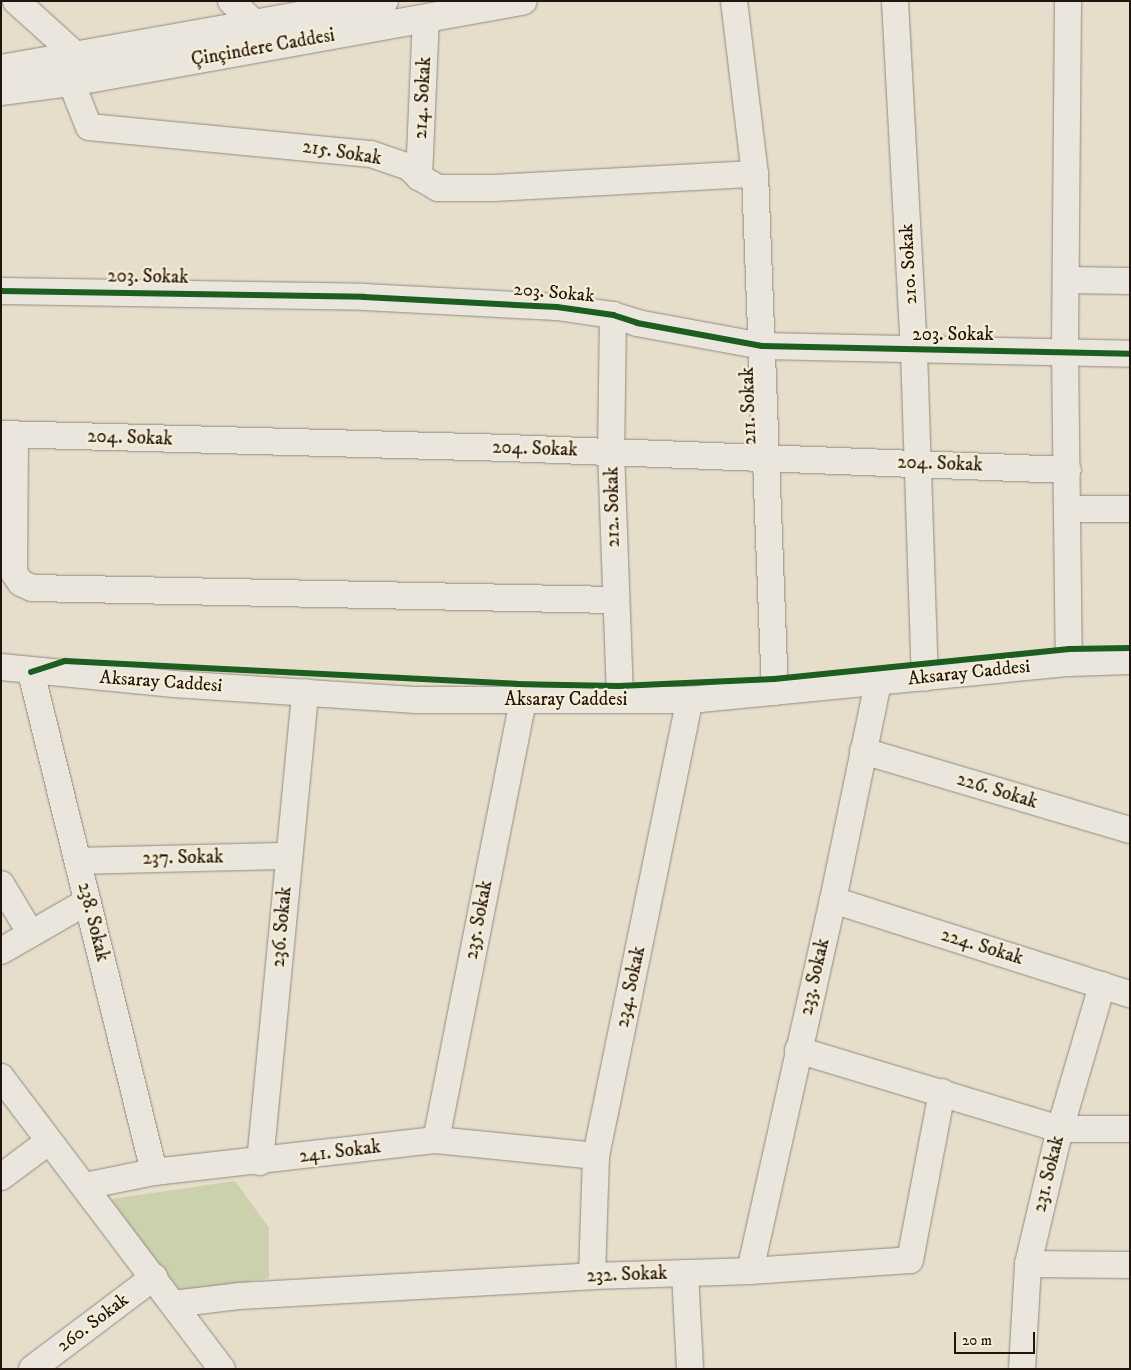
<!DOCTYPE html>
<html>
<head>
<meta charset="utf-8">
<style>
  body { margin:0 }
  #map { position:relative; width:1131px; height:1370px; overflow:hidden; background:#e6deca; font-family:"IM FELL DW Pica",serif }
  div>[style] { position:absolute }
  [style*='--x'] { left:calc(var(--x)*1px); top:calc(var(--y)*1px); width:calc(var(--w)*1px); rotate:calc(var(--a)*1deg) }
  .green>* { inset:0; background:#cbd0ad }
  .roads { filter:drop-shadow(0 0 1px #918b80) drop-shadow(0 0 1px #918b80) }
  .minor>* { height:26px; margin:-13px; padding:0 13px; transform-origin:13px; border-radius:13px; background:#eae6dd }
  .secondary>* { height:28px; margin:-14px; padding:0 14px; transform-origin:14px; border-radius:14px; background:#eae6dd }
  .cycleway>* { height:6px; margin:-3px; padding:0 3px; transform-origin:3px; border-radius:3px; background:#1b5e20 }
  span { translate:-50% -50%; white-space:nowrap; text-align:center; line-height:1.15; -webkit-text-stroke:4.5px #f6edd5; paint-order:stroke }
  .street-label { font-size:19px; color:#21130d }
  .frame { position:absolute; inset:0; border:2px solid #21130d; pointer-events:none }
  .scale { position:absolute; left:954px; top:1332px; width:81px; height:22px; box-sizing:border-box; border:2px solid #21130d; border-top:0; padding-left:6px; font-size:15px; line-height:18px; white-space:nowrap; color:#21130d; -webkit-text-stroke:4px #f6edd5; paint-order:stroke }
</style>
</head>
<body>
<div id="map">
  <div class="green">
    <div style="clip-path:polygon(235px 1181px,269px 1228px,269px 1278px,179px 1294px,111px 1199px)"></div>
  </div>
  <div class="roads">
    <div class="minor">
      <div style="--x:16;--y:1;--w:84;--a:42.1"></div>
      <div style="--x:231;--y:1;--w:34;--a:43"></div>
      <div style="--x:734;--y:1;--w:174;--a:83.1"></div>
      <div style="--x:755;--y:174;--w:518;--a:87.79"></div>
      <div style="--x:895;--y:1;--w:351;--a:86.9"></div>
      <div style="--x:914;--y:351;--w:327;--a:88.1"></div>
      <div style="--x:1068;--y:1;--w:350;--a:90.5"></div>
      <div style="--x:1065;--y:351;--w:312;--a:89.3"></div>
      <div style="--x:71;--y:82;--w:48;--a:68.2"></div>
      <div style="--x:89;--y:127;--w:283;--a:5.5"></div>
      <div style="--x:371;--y:154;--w:40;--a:18.9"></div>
      <div style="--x:409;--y:167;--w:14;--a:45"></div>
      <div style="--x:419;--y:177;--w:22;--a:30"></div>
      <div style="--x:438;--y:188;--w:55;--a:0"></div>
      <div style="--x:493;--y:188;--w:262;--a:-3.1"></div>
      <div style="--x:419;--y:177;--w:158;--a:-87.5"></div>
      <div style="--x:1066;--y:280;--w:64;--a:0.9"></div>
      <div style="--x:1;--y:291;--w:363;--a:0.9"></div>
      <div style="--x:364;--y:297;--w:193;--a:3"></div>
      <div style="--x:557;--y:307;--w:57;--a:8.1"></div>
      <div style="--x:613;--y:315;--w:25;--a:18"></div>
      <div style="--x:637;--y:323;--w:127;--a:10.4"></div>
      <div style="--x:762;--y:346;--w:368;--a:1.2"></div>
      <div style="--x:613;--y:315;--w:136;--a:90.8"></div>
      <div style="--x:611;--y:451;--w:249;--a:87.9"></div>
      <div style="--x:1;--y:434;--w:506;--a:1.58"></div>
      <div style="--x:507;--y:448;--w:561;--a:2.25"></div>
      <div style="--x:15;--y:435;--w:138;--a:90.4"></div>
      <div style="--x:14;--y:573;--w:12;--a:55"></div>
      <div style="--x:21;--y:583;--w:12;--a:24"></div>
      <div style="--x:32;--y:588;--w:583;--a:1.18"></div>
      <div style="--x:1068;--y:509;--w:62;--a:0"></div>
      <div style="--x:1;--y:667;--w:174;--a:5.6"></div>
      <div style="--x:174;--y:684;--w:243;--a:3.8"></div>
      <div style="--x:416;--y:700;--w:274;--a:0"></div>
      <div style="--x:690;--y:700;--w:381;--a:-5.6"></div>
      <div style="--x:1069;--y:663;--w:61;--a:-1.9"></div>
      <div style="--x:31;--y:672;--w:515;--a:76.18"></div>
      <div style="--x:863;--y:751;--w:278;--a:16.5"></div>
      <div style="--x:78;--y:861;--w:211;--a:-1.4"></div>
      <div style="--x:1;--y:884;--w:58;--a:59"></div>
      <div style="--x:833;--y:900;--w:312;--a:17.6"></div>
      <div style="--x:1;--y:951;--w:100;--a:-29.9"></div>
      <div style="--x:798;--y:1050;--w:274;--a:16.8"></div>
      <div style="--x:1060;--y:1129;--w:70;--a:0"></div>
      <div style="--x:1;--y:1077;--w:366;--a:52.9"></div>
      <div style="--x:436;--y:1140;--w:449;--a:-78.8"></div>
      <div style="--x:260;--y:1162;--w:472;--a:-84.5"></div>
      <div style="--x:1;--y:1177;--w:59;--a:-36.7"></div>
      <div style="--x:85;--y:1186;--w:70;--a:-11.5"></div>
      <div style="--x:154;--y:1172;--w:284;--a:-6.5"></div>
      <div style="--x:436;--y:1140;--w:161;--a:5.7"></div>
      <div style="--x:1028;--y:1264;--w:102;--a:0.6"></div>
      <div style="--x:750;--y:1271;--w:380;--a:-77.4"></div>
      <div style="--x:833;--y:900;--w:223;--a:-78.3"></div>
      <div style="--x:685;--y:1273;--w:96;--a:87"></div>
      <div style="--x:592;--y:1276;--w:120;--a:-88.1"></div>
      <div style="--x:596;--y:1156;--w:466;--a:-78.4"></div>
      <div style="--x:173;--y:1304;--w:66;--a:-6.9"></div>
      <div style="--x:239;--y:1296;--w:354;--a:-3.2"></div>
      <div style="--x:592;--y:1276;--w:158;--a:-1.8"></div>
      <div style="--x:750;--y:1271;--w:160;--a:-3.9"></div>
      <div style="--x:910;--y:1260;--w:171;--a:-79.2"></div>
      <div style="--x:32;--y:1369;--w:153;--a:-37"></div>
      <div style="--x:1022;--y:1369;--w:105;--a:-86.7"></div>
      <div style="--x:1028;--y:1264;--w:139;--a:-76.7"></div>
      <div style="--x:1060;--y:1129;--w:150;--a:-73.7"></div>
    </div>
    <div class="secondary">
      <div style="--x:1;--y:69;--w:389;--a:-10.1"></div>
      <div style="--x:1;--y:91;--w:71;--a:-7.3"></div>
      <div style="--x:71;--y:82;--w:459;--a:-10.2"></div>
    </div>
  </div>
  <div class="cycleway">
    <div style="--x:1;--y:291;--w:363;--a:0.9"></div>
    <div style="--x:364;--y:297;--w:193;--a:3"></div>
    <div style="--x:557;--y:307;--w:57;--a:8.1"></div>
    <div style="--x:613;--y:315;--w:25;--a:18"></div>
    <div style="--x:637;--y:323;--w:127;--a:10.4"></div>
    <div style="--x:762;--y:346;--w:368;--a:1.2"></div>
    <div style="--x:31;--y:672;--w:36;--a:-18"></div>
    <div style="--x:65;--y:661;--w:452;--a:2.9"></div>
    <div style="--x:516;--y:684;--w:103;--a:1.1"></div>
    <div style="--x:619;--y:686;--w:155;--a:-2.6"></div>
    <div style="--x:774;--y:679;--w:297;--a:-5.8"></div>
    <div style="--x:1069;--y:649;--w:61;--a:-0.9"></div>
  </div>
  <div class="street-label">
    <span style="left:263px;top:48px;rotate:-10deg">Çinçindere Caddesi</span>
    <span style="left:423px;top:98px;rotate:-87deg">214. Sokak</span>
    <span style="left:342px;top:153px;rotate:9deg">215. Sokak</span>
    <span style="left:909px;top:264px;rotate:-93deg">210. Sokak</span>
    <span style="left:148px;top:277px;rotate:1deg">203. Sokak</span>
    <span style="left:554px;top:293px;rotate:5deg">203. Sokak</span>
    <span style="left:953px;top:335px">203. Sokak</span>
    <span style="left:749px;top:406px;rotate:-92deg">211. Sokak</span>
    <span style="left:130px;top:438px;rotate:2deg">204. Sokak</span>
    <span style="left:535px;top:449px;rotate:2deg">204. Sokak</span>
    <span style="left:940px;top:464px;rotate:2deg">204. Sokak</span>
    <span style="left:613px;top:507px;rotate:-91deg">212. Sokak</span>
    <span style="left:969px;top:673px;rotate:-6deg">Aksaray Caddesi</span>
    <span style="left:161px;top:682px;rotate:4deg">Aksaray Caddesi</span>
    <span style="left:566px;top:700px">Aksaray Caddesi</span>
    <span style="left:997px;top:791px;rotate:17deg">226. Sokak</span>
    <span style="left:183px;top:858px;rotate:-1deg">237. Sokak</span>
    <span style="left:479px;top:920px;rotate:-79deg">235. Sokak</span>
    <span style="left:93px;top:922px;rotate:76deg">238. Sokak</span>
    <span style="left:282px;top:927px;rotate:-85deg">236. Sokak</span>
    <span style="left:982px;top:947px;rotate:17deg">224. Sokak</span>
    <span style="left:815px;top:977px;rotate:-77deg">233. Sokak</span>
    <span style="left:631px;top:987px;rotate:-78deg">234. Sokak</span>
    <span style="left:340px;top:1152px;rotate:-7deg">241. Sokak</span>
    <span style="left:1049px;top:1174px;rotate:-76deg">231. Sokak</span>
    <span style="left:627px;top:1275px;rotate:-2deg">232. Sokak</span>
    <span style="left:93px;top:1323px;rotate:-37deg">260. Sokak</span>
  </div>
  <div class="frame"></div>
  <div class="scale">20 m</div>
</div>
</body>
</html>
